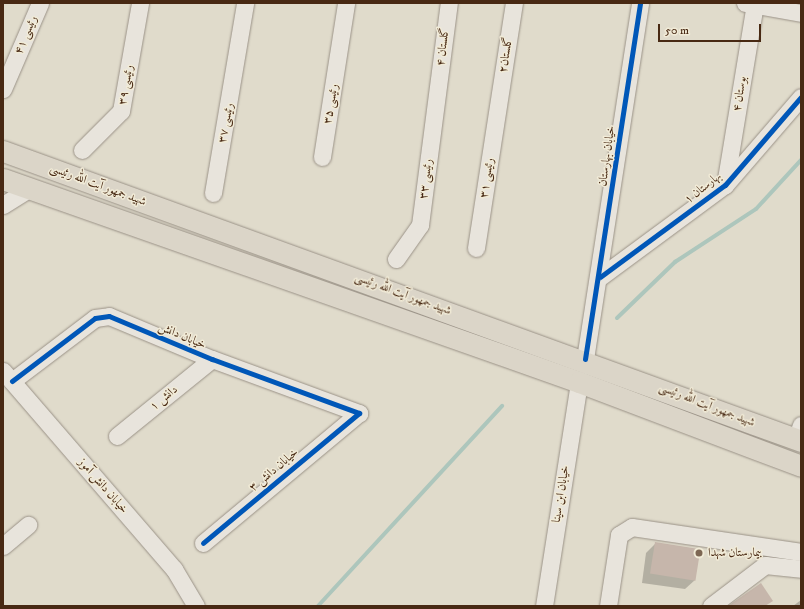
<!DOCTYPE html>
<html>
<head>
<meta charset="utf-8">
<style>
  body { margin:0 }
  #map { position:relative; width:804px; height:609px; overflow:hidden; background:#e0dbcb; font-family:"IM FELL DW Pica",Amiri,serif }
  div>[style] { position:absolute }
  [style*='--x'] { left:calc(var(--x)*1px); top:calc(var(--y)*1px); width:calc(var(--w)*1px); rotate:calc(var(--a)*1deg) }
  .shadow>* { inset:0; background:#0003 }
  .stream>* { height:4px; margin:-2px; padding:0 2px; transform-origin:2px; border-radius:2px; background:#adc6bc }
  .building>* { inset:0; background:#c6b6ab; transform-origin:0 0 }
  .roads { filter:drop-shadow(0 0 1px #9a9287) drop-shadow(0 0 1px #9a9287) }
  .minor>* { height:17px; margin:-8.5px; padding:0 8.5px; transform-origin:8.5px; border-radius:8.5px; background:#e8e4dc }
  .major>* { height:21px; margin:-10.5px; padding:0 10.5px; transform-origin:10.5px; border-radius:10.5px; background:#dbd5c8 }
  .cycleway>* { height:5px; margin:-2.5px; padding:0 2.5px; transform-origin:2.5px; border-radius:2.5px; background:#0057b8 }
  .dots>* { width:11px; height:11px; translate:-50% -50%; box-sizing:border-box; border:2px solid #f1ebd7; border-radius:50% }
  span { translate:-50% -50%; white-space:nowrap; text-align:center; line-height:1.15; -webkit-text-stroke:3px #f1ebd7; paint-order:stroke }
  .street-label { font-size:12px; color:#482913 }
  .poi-label { font-size:12px; color:#482913 }
  .left { translate:0 -50%; text-align:left }
  .frame { position:absolute; inset:0; border:4px solid #482913; pointer-events:none }
  .scale { position:absolute; left:658px; top:24px; width:103px; height:18px; box-sizing:border-box; border:2px solid #482913; border-top:0; padding-left:5px; font-size:12px; line-height:14px; white-space:nowrap; color:#482913; -webkit-text-stroke:3px #f1ebd7; paint-order:stroke }
</style>
</head>
<body>
<div id="map">
  <div class="shadow">
    <div style="clip-path:polygon(656px 543px,695px 580px,685px 589px,642px 583px,646px 553px)"></div>
    <div style="clip-path:polygon(801px 600px,801px 606px,793px 606px)"></div>
  </div>
  <div class="stream">
    <div style="--x:617;--y:318;--w:81;--a:-44"></div>
    <div style="--x:675;--y:262;--w:97;--a:-33.2"></div>
    <div style="--x:756;--y:209;--w:67;--a:-47.4"></div>
    <div style="--x:318;--y:606;--w:272;--a:-47.4"></div>
  </div>
  <div class="building">
    <div style="left:655px;top:542px;width:46px;height:32px;rotate:9deg"></div>
    <div style="clip-path:polygon(761px 583px,773px 601px,765px 606px,728px 606px)"></div>
  </div>
  <div class="roads">
    <div class="minor">
      <div style="--x:745;--y:3;--w:57;--a:10.1"></div>
      <div style="--x:3;--y:89;--w:94;--a:-66.7"></div>
      <div style="--x:82;--y:150;--w:55;--a:-45"></div>
      <div style="--x:121;--y:111;--w:110;--a:-80"></div>
      <div style="--x:322;--y:157;--w:156;--a:-81.1"></div>
      <div style="--x:725;--y:185;--w:184;--a:-80.6"></div>
      <div style="--x:213;--y:193;--w:193;--a:-80.4"></div>
      <div style="--x:3;--y:205;--w:32;--a:-32"></div>
      <div style="--x:476;--y:248;--w:248;--a:-81.2"></div>
      <div style="--x:396;--y:259;--w:42;--a:-54.8"></div>
      <div style="--x:420;--y:225;--w:224;--a:-82.6"></div>
      <div style="--x:600;--y:277;--w:155;--a:-36.4"></div>
      <div style="--x:725;--y:185;--w:116;--a:-49.2"></div>
      <div style="--x:585;--y:359;--w:360;--a:-81.2"></div>
      <div style="--x:3;--y:371;--w:262;--a:49.2"></div>
      <div style="--x:174;--y:569;--w:43;--a:59.3"></div>
      <div style="--x:12;--y:381;--w:104;--a:-37.2"></div>
      <div style="--x:95;--y:318;--w:14;--a:-8"></div>
      <div style="--x:109;--y:316;--w:112;--a:22.7"></div>
      <div style="--x:212;--y:359;--w:157;--a:20.2"></div>
      <div style="--x:359;--y:413;--w:203;--a:140.2"></div>
      <div style="--x:117;--y:436;--w:122;--a:-39"></div>
      <div style="--x:796;--y:439;--w:15;--a:-70"></div>
      <div style="--x:3;--y:546;--w:33;--a:-40"></div>
      <div style="--x:544;--y:606;--w:227;--a:-81.1"></div>
      <div style="--x:608;--y:606;--w:72;--a:-81.2"></div>
      <div style="--x:619;--y:535;--w:15;--a:-32"></div>
      <div style="--x:632;--y:527;--w:171;--a:8.4"></div>
      <div style="--x:711;--y:606;--w:68;--a:-37.2"></div>
      <div style="--x:765;--y:565;--w:36;--a:6"></div>
    </div>
    <div class="major">
      <div style="--x:3;--y:151;--w:849;--a:19.97"></div>
      <div style="--x:3;--y:179;--w:611;--a:19.41"></div>
      <div style="--x:579;--y:382;--w:237;--a:20.7"></div>
    </div>
  </div>
  <div class="cycleway">
    <div style="--x:600;--y:277;--w:155;--a:-36.4"></div>
    <div style="--x:725;--y:185;--w:116;--a:-49.2"></div>
    <div style="--x:585;--y:359;--w:360;--a:-81.2"></div>
    <div style="--x:12;--y:381;--w:104;--a:-37.2"></div>
    <div style="--x:95;--y:318;--w:14;--a:-8"></div>
    <div style="--x:109;--y:316;--w:112;--a:22.7"></div>
    <div style="--x:212;--y:359;--w:157;--a:20.2"></div>
    <div style="--x:359;--y:413;--w:203;--a:140.2"></div>
  </div>
  <div class="dots">
    <div style="left:699px;top:553px;background:#7d6753"></div>
  </div>
  <div class="street-label">
    <span style="left:26px;top:35px;rotate:-67deg">رئیسی ۴۱</span>
    <span style="left:443px;top:47px;rotate:-83deg">گلستان ۴</span>
    <span style="left:506px;top:55px;rotate:-81deg">گلستان۲</span>
    <span style="left:126px;top:85px;rotate:-80deg">رئیسی ۳۹</span>
    <span style="left:740px;top:94px;rotate:-81deg">بوستان ۴</span>
    <span style="left:331px;top:104px;rotate:-80deg">رئیسی ۳۵</span>
    <span style="left:226px;top:123px;rotate:-79deg">رئیسی ۳۷</span>
    <span style="left:607px;top:156px;rotate:-82deg">خیابان بهارستان</span>
    <span style="left:487px;top:178px;rotate:-81deg">رئیسی ۳۱</span>
    <span style="left:426px;top:179px;rotate:-83deg">رئیسی ۳۳</span>
    <span style="left:98px;top:185px;rotate:20deg">شهید جمهور آیت الله رئیسی</span>
    <span style="left:703px;top:188px;rotate:-38deg">بهارستان ۱</span>
    <span style="left:403px;top:294px;rotate:20deg">شهید جمهور آیت الله رئیسی</span>
    <span style="left:182px;top:336px;rotate:23deg">خیابان دانش</span>
    <span style="left:164px;top:398px;rotate:-39deg">دانش ۱</span>
    <span style="left:707px;top:405px;rotate:21deg">شهید جمهور آیت الله رئیسی</span>
    <span style="left:274px;top:470px;rotate:-40deg">خیابان دانش ۳</span>
    <span style="left:103px;top:486px;rotate:49deg">خیابان دانش آموز</span>
    <span style="left:561px;top:494px;rotate:-81deg">خیابان ابن سینا</span>
  </div>
  <div class="poi-label">
    <span class="left" style="left:708px;top:553px">بیمارستان شهدا</span>
  </div>
  <div class="frame"></div>
  <div class="scale">50 m</div>
</div>
</body>
</html>
